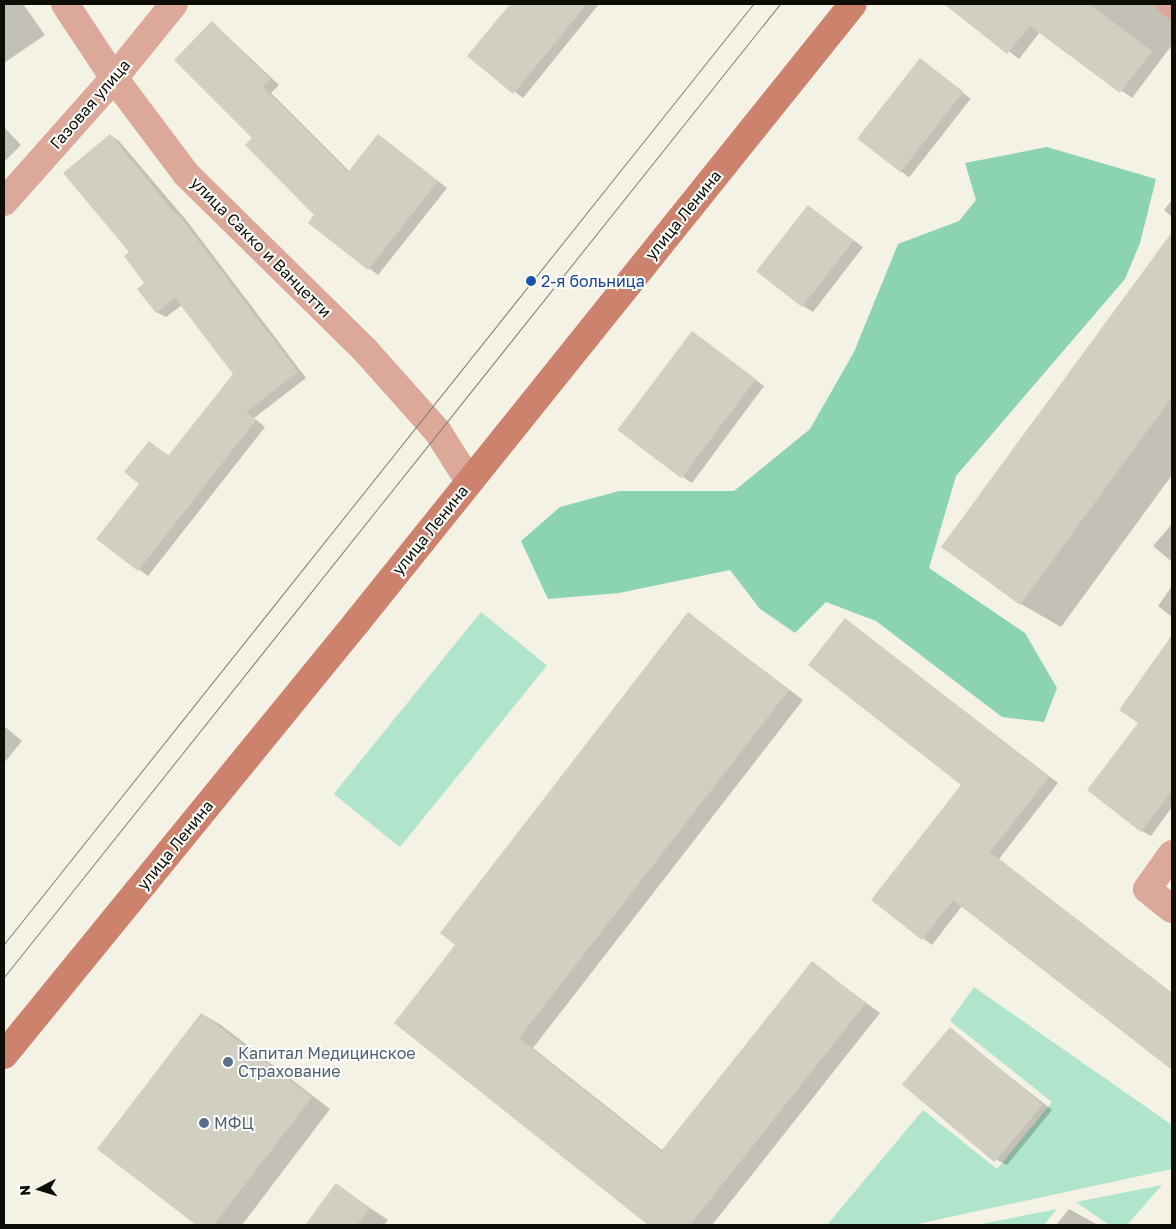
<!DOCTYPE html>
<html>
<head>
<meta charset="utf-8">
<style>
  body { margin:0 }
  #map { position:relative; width:1176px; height:1229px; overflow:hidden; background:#f4f2e4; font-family:"Golos Text",sans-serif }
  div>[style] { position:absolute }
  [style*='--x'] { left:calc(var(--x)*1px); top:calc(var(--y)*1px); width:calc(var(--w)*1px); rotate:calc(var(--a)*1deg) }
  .green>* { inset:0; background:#b0e4cc; transform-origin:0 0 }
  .forest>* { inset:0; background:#8cd3b4 }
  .shadow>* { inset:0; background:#0003; transform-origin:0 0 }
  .building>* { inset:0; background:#d1cfc2; transform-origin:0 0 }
  .lane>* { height:19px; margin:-9.5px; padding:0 9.5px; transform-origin:9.5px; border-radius:9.5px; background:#dba899 }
  .street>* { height:28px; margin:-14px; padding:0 14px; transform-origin:14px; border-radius:14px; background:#dba899 }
  .secondary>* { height:28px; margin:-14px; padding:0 14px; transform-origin:14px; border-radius:14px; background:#cd826d }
  .tram>* { height:1px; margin:-0.5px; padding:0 0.5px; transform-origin:0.5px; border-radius:0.5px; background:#807f75 }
  .dots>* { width:14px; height:14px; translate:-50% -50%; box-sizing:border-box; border:2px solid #fffffc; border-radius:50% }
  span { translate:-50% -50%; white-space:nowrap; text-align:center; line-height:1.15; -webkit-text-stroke:4px #fffffc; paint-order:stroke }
  .street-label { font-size:16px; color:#0e0e09 }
  .transit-label { font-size:16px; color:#164399 }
  .left { translate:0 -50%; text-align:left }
  .service-label { font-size:16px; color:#4e5e75 }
  .frame { position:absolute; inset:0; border:5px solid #0e0e09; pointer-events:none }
  .north { position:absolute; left:15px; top:1164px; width:50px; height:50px; -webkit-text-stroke:4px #fffffc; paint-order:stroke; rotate:265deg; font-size:14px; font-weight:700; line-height:20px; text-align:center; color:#0e0e09 }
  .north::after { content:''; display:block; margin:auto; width:18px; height:22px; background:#0e0e09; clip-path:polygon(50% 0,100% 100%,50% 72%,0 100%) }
</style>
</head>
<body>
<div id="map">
  <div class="green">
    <div style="left:481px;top:612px;width:85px;height:234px;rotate:39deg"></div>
    <div style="clip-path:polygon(974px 987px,1172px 1125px,1172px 1169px,913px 1225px,827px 1225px,923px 1110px,997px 1169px,1052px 1102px,950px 1021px)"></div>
    <div style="clip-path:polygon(1162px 1185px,1127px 1225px,1109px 1225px,1076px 1202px)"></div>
    <div style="clip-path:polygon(1057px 1209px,1044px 1225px,976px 1225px)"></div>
  </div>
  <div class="forest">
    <div style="clip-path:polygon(1047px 147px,1156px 179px,1140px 243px,1125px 279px,956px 476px,929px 568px,1025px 633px,1057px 688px,1044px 722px,1002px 717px,876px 621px,826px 602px,795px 633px,760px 609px,730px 570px,619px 593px,548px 599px,521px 541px,560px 507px,619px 491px,734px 491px,810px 429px,854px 352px,898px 244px,959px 221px,976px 200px,965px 163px)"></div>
  </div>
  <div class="shadow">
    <div style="clip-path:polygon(4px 4px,23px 4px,45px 35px,4px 63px)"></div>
    <div style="clip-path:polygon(512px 4px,599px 4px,523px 98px,469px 56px)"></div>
    <div style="clip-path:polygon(962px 4px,1063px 4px,1072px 11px,1078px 4px,1167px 4px,1164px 10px,1172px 20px,1172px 45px,1132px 98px,1040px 32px,1019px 59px,956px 11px)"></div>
    <div style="clip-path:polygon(212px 22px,279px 85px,271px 93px,350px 172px,379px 135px,447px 188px,378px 275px,310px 223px,315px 215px,254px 138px)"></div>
    <div style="left:921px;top:60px;width:63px;height:100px;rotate:38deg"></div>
    <div style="clip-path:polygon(4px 127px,21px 145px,4px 162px)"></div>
    <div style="clip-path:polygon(110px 135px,119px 141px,187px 221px,306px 378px,254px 418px,265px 427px,148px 576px,98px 539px,141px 484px,150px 443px,169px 456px,234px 374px,182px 305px,166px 317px,156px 312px,131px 252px)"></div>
    <div style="clip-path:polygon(1172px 200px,1172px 217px,1164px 210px)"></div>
    <div style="clip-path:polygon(808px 207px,863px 247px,813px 312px,803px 306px)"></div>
    <div style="clip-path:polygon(1172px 234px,1172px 475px,1061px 627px,1021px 604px,943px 547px)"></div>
    <div style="clip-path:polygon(702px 339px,764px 386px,692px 483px,683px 477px)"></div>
    <div style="clip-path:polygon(1172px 524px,1172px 562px,1153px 546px)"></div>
    <div style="clip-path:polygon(1172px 586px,1172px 617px,1158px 606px)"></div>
    <div style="clip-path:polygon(689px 614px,803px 700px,533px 1048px,663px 1151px,812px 963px,880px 1013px,712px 1225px,650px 1225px,395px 1023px,457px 945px)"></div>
    <div style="clip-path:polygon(845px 619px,1058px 783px,999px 859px,1172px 993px,1172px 1068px,962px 906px,932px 945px,873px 900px,962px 784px)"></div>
    <div style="clip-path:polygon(1172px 638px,1172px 807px,1151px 836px,1142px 831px,1139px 723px,1121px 710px)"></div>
    <div style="clip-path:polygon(4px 726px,22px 741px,4px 763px)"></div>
    <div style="clip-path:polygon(202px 1014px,221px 1025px,330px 1109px,242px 1225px,198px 1225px,99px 1148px)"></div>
    <div style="clip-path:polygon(950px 1029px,1052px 1110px,1007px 1165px,997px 1160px)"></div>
    <div style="clip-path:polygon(336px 1185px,388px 1220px,384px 1225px,307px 1225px)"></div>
    <div style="clip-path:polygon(1069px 1209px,1098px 1225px,1056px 1225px)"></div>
  </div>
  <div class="building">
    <div style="clip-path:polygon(510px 4px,587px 4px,513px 94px,467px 56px)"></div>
    <div style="clip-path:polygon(944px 4px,1089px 4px,1152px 51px,1120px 93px,1030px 26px,1007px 54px)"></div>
    <div style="clip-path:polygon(212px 21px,270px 79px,263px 87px,348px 172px,378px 134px,438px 181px,368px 270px,308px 223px,314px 215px,245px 145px,252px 138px,174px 60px)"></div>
    <div style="left:920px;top:58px;width:55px;height:102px;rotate:38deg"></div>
    <div style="clip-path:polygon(110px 134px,176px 215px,178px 214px,298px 372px,246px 412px,256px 420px,138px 571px,96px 539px,139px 484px,124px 472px,149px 441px,168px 456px,233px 374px,175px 298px,156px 313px,137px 289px,144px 283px,124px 256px,129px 252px,63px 173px)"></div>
    <div style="left:808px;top:205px;width:58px;height:84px;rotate:38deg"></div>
    <div style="clip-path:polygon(1172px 232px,1172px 397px,1020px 605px,941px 547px)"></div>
    <div style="left:692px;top:331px;width:80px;height:124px;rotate:37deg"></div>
    <div style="clip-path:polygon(688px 612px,789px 690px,519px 1038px,661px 1151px,812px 961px,866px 1003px,690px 1225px,648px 1225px,394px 1023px,455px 945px,440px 933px)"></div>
    <div style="clip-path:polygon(845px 618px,1049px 777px,990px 852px,1172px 993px,1172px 1070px,953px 900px,922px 940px,871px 900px,961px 785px,808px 665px)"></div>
    <div style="clip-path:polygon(1172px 635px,1172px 791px,1141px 832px,1087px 790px,1138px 723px,1119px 710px)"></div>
    <div style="clip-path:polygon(201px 1013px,312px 1097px,214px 1225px,196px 1225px,97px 1149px)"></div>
    <div style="left:950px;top:1027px;width:121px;height:75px;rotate:40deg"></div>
    <div style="clip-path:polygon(336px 1183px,370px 1208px,357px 1225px,305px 1225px)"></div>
  </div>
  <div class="lane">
    <div style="--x:1165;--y:4;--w:9;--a:36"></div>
  </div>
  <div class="street">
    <div style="--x:65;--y:4;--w:89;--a:56.5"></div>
    <div style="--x:114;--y:78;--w:120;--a:53.1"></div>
    <div style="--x:186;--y:174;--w:251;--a:44.5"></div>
    <div style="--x:365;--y:350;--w:110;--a:48.3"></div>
    <div style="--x:438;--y:432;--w:58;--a:57.7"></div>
    <div style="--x:4;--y:202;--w:166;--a:-48.4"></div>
    <div style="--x:114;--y:78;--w:95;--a:-51"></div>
    <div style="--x:1172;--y:854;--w:43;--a:125.5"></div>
    <div style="--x:1147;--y:889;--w:32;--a:39"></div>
  </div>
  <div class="secondary">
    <div style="--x:4;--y:1055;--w:559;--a:-50.81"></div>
    <div style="--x:357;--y:622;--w:792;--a:-51.25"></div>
  </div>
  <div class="tram">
    <div style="--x:4;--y:944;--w:1202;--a:-51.45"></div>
    <div style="--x:4;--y:977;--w:1245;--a:-51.43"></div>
  </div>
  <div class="dots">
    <div style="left:531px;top:281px;background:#1a4fb4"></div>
    <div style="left:228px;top:1062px;background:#5c6f8a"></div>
    <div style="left:204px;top:1123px;background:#5c6f8a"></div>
  </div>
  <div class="street-label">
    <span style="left:90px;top:104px;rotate:-49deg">Газовая улица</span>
    <span style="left:683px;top:215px;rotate:-51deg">улица Ленина</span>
    <span style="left:261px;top:247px;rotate:45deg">улица Сакко и Ванцетти</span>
    <span style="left:430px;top:530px;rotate:-51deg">улица Ленина</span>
    <span style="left:175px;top:845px;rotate:-51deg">улица Ленина</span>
  </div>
  <div class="transit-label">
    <span class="left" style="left:541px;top:281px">2-я больница</span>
  </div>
  <div class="service-label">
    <span class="left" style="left:238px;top:1062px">Капитал Медицинское<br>Страхование</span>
    <span class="left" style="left:214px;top:1123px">МФЦ</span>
  </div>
  <div class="frame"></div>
  <div class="north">N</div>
</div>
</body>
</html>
